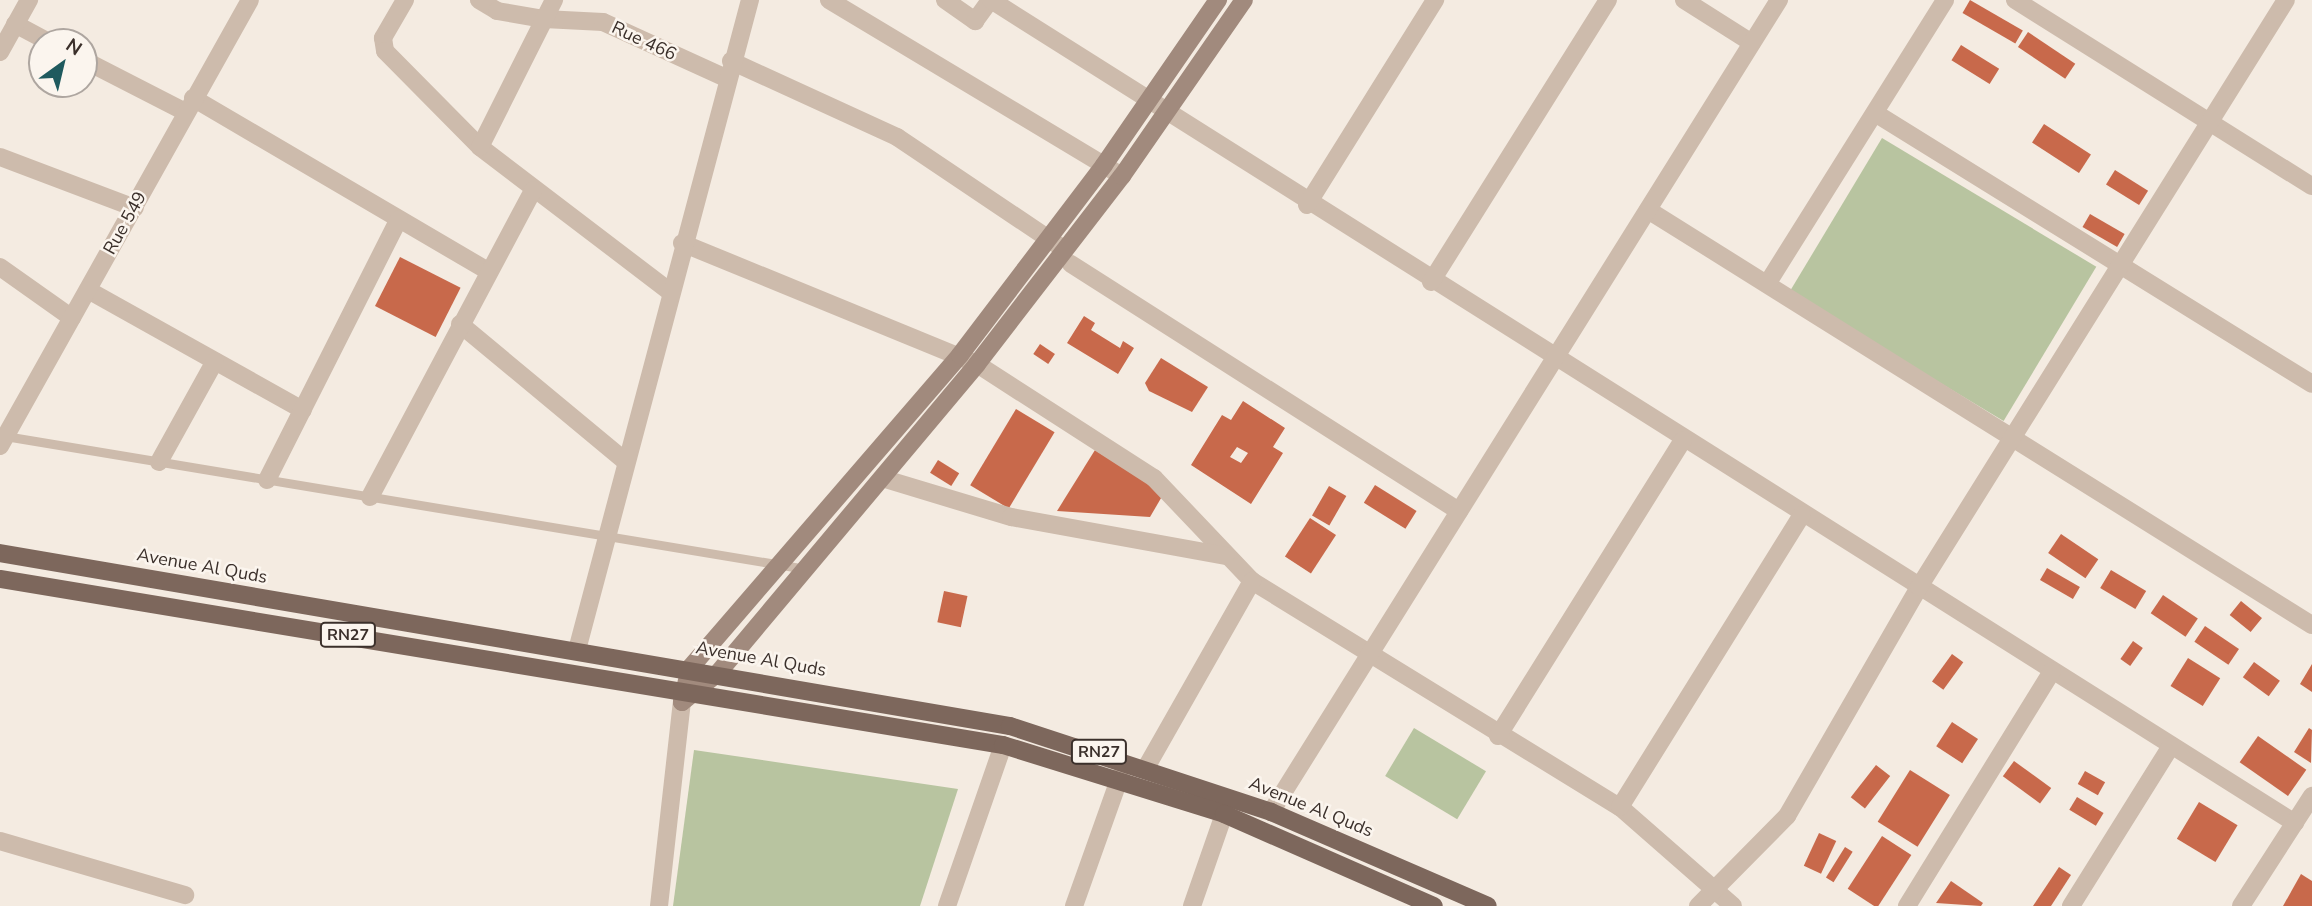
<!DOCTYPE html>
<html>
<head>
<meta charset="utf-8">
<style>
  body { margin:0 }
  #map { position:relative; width:2312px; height:906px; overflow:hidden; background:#f4ebe1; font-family:"Nunito Sans",sans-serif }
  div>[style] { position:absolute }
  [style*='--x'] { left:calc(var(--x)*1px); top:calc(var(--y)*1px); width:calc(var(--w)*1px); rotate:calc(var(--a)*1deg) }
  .green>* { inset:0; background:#b8c4a0; transform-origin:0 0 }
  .building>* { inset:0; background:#c8694b; transform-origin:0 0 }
  .lane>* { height:9px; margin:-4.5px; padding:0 4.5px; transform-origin:4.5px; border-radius:4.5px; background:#cdbbac }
  .street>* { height:18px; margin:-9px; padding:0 9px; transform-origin:9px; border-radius:9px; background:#cdbbac }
  .secondary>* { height:18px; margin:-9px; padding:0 9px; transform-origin:9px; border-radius:9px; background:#a18a7d }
  .primary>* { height:18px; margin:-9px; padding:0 9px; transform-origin:9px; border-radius:9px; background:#7d675c }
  span { translate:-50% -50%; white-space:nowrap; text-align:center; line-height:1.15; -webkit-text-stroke:5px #fbf5ee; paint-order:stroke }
  .shield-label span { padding:2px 5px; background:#fbf5ee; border:2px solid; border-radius:5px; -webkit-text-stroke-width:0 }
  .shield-label { font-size:16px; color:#3b302b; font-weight:700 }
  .street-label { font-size:18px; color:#3b302b }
  .north { position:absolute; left:28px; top:28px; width:70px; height:70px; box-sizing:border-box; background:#fbf5ee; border:2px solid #aea6a0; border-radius:50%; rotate:34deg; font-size:19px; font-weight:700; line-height:28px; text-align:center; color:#3b302b }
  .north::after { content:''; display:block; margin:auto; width:24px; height:32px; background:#1f5a5e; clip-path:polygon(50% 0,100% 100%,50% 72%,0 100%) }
</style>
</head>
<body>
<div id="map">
  <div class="green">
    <div style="left:1882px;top:138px;width:250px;height:180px;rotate:31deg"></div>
    <div style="left:1414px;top:728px;width:84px;height:56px;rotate:31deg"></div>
    <div style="clip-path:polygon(694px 750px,958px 789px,920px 906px,673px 906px)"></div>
  </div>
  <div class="building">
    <div style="left:1970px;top:0;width:61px;height:15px;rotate:30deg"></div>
    <div style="left:2028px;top:32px;width:57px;height:18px;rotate:34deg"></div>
    <div style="left:1961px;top:45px;width:45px;height:18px;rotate:32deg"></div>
    <div style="left:2044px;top:124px;width:56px;height:22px;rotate:33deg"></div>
    <div style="left:2115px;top:170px;width:39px;height:17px;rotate:32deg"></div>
    <div style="left:2090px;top:214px;width:40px;height:15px;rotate:30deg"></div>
    <div style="left:400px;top:257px;width:68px;height:55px;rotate:27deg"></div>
    <div style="clip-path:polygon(1084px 316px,1095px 323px,1091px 330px,1120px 348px,1123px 341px,1134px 348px,1118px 374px,1067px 343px)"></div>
    <div style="left:1040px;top:344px;width:18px;height:12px;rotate:34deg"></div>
    <div style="clip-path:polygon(1161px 358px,1208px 387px,1192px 412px,1149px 391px,1145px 383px)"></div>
    <div style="clip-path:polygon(evenodd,1243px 401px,1285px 428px,1273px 447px,1283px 453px,1251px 504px,1191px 465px,1222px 415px,1231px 420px,1243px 401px,1237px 447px,1248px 453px,1241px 463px,1230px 457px,1237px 447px)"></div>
    <div style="left:1016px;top:409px;width:45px;height:89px;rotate:31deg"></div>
    <div style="clip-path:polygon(1095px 450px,1164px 493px,1150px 517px,1057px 511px)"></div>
    <div style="left:938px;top:460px;width:25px;height:15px;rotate:32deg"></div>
    <div style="left:1375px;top:485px;width:49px;height:21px;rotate:32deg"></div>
    <div style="left:1329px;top:486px;width:20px;height:34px;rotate:30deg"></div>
    <div style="left:1310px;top:518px;width:31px;height:46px;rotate:33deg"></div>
    <div style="left:2061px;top:534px;width:45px;height:23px;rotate:34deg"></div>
    <div style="left:2047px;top:568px;width:38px;height:14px;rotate:30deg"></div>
    <div style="left:2111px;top:570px;width:41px;height:21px;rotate:31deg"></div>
    <div style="left:944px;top:591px;width:24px;height:32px;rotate:12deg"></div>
    <div style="left:2163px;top:595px;width:42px;height:22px;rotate:34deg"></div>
    <div style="left:2241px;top:601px;width:27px;height:18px;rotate:39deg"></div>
    <div style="left:2205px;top:626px;width:41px;height:19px;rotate:34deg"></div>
    <div style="left:2133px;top:641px;width:12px;height:22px;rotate:35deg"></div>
    <div style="left:1952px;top:654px;width:14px;height:34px;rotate:36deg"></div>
    <div style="left:2188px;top:658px;width:38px;height:33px;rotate:32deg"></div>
    <div style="left:2254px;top:662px;width:32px;height:19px;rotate:36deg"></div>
    <div style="clip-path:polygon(2312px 664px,2312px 692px,2300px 684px)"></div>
    <div style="left:1952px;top:722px;width:31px;height:29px;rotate:33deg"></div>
    <div style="clip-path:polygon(2309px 728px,2312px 730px,2311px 763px,2294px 752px)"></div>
    <div style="left:2258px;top:736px;width:59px;height:32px;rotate:35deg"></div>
    <div style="left:2014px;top:761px;width:46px;height:19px;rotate:36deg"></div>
    <div style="left:1876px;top:765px;width:18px;height:41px;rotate:38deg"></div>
    <div style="left:1910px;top:770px;width:47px;height:61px;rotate:32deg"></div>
    <div style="left:2085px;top:771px;width:23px;height:15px;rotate:29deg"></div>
    <div style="left:2077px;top:797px;width:31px;height:15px;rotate:31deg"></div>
    <div style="left:2199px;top:802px;width:45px;height:43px;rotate:31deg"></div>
    <div style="left:1819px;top:833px;width:19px;height:36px;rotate:25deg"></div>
    <div style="left:1882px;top:836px;width:35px;height:63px;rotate:33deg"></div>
    <div style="left:1845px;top:847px;width:9px;height:36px;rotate:32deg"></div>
    <div style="clip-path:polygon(2059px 867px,2071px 875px,2051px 906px,2033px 906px)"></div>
    <div style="clip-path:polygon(2301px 874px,2312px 881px,2312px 906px,2283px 906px)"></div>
    <div style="clip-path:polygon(1951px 881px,1983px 903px,1981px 906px,1936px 903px)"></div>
  </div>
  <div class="lane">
    <div style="--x:5;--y:436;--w:812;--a:9.43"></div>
  </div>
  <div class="street">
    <div style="--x:405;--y:0;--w:44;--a:120.1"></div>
    <div style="--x:383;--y:38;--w:13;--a:81"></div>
    <div style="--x:385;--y:51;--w:135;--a:45.3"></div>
    <div style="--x:480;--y:147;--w:238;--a:37.3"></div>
    <div style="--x:479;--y:0;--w:21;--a:31"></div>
    <div style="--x:497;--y:11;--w:48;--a:9.7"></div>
    <div style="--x:544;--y:19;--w:59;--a:2.9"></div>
    <div style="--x:603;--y:22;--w:135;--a:24.5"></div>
    <div style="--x:829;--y:0;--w:342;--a:31"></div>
    <div style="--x:945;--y:0;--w:37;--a:35"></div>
    <div style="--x:975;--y:21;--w:26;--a:-54"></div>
    <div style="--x:991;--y:0;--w:1542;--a:32.26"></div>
    <div style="--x:1684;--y:0;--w:80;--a:32.3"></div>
    <div style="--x:2015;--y:0;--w:350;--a:32.1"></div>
    <div style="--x:15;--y:24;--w:38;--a:28"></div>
    <div style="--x:0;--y:52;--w:60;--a:-60.9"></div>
    <div style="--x:84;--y:60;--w:114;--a:27.2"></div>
    <div style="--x:731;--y:61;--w:183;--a:24.6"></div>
    <div style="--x:897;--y:137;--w:202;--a:33.9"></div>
    <div style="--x:193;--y:98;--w:343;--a:30.4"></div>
    <div style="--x:1875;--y:113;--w:514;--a:31.8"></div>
    <div style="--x:480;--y:147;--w:165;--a:-63.3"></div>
    <div style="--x:0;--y:157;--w:144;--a:20.7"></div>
    <div style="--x:1307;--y:205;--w:242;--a:-58"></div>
    <div style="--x:1648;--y:210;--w:783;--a:32.01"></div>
    <div style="--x:682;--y:243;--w:319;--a:22.3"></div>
    <div style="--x:977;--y:364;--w:211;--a:32.8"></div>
    <div style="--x:1154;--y:478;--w:142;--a:46.4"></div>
    <div style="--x:1252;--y:581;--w:432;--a:31.6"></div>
    <div style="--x:1620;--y:807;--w:150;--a:41.2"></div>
    <div style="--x:1071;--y:264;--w:460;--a:32.5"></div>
    <div style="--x:0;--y:267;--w:88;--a:35.3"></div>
    <div style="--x:1431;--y:282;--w:333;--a:-57.9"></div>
    <div style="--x:1767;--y:284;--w:335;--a:-57.9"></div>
    <div style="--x:88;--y:290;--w:246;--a:29.2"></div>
    <div style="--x:460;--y:324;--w:216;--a:39.7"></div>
    <div style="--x:0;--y:446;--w:511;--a:-60.73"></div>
    <div style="--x:159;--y:462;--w:115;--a:-61"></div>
    <div style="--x:885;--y:479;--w:132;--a:16.8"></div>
    <div style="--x:1011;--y:517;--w:218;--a:10.3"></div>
    <div style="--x:267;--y:480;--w:292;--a:-63.2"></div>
    <div style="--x:370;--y:497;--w:347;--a:-62"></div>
    <div style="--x:577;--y:650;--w:673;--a:-75.1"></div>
    <div style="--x:1498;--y:736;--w:349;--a:-58"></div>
    <div style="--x:1147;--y:766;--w:213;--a:-60.4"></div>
    <div style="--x:1620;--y:807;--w:344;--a:-58.1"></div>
    <div style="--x:1271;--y:812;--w:958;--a:-57.97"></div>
    <div style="--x:0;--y:841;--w:193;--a:16.3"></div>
    <div style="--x:659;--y:906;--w:205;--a:-83.6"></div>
    <div style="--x:947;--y:906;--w:170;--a:-70.8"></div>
    <div style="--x:1074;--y:906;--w:137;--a:-70.4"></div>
    <div style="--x:1192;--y:906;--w:97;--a:-70.8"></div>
    <div style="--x:1698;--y:906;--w:127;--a:-45.3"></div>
    <div style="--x:1787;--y:816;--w:264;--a:-60"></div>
    <div style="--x:1919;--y:587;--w:692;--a:-57.99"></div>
    <div style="--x:1907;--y:906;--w:276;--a:-58.3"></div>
    <div style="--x:2071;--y:906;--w:189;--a:-58"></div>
    <div style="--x:2241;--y:906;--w:131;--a:-57.2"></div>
  </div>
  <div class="secondary">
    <div style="--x:682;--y:702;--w:46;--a:-38.9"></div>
    <div style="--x:718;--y:673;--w:403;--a:-50"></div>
    <div style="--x:977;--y:364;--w:237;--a:-52.4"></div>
    <div style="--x:1122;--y:176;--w:214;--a:-55.3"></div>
    <div style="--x:682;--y:702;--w:35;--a:-77"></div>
    <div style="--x:690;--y:668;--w:413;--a:-49.2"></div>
    <div style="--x:960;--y:355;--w:238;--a:-52.8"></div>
    <div style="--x:1104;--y:165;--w:201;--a:-55.4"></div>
  </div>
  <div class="primary">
    <div style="--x:0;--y:553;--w:1025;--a:9.72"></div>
    <div style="--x:1010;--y:726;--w:275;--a:18.2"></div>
    <div style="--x:1271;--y:812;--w:236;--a:23.4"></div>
    <div style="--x:0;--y:579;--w:1017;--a:9.4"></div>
    <div style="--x:1003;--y:745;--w:232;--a:17.3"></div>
    <div style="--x:1224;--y:814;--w:229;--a:23.7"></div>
  </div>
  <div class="shield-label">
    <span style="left:348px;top:635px">RN27</span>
    <span style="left:1099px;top:752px">RN27</span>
  </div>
  <div class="street-label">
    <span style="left:644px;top:41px;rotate:25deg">Rue 466</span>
    <span style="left:125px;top:223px;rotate:-61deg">Rue 549</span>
    <span style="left:202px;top:566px;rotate:10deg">Avenue Al Quds</span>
    <span style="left:761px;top:659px;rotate:10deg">Avenue Al Quds</span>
    <span style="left:1311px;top:807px;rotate:22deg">Avenue Al Quds</span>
  </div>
  <div class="north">N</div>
</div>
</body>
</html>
